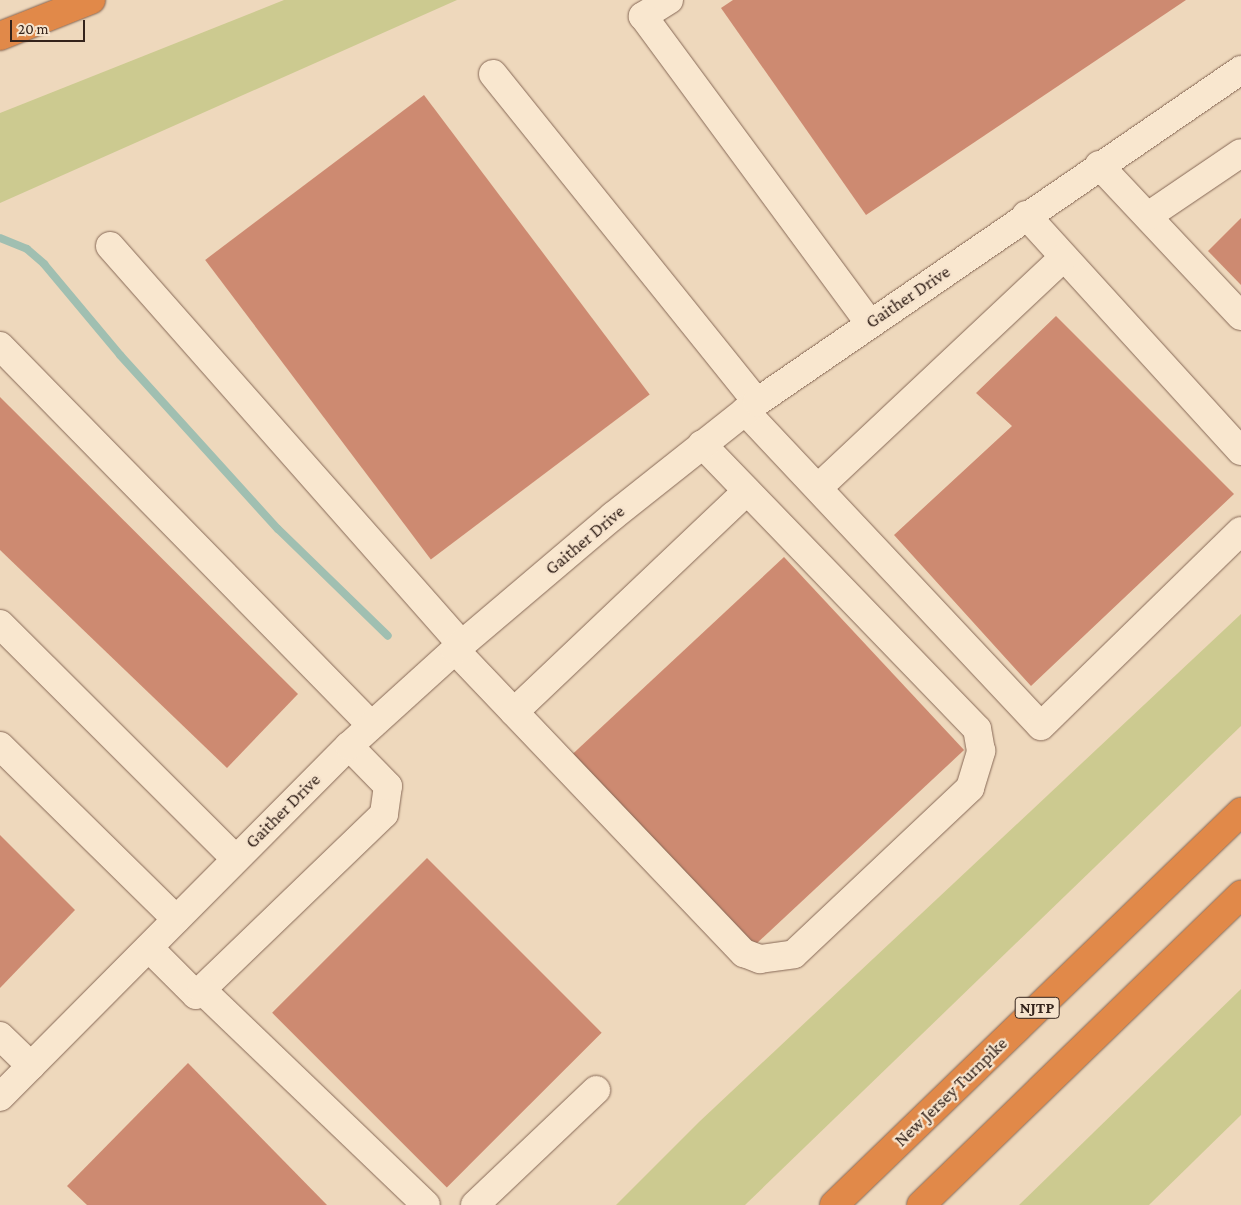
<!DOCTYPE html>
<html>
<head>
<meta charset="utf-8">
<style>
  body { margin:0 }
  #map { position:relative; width:1241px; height:1205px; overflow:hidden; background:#eed8bc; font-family:"Crimson Pro",serif }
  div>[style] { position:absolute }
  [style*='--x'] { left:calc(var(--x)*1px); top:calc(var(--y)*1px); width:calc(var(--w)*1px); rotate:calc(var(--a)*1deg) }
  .green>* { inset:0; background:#ccca90 }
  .stream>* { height:8px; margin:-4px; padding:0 4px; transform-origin:4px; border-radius:4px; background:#a0bfb1 }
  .building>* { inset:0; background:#cd8a71; transform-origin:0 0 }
  .roads { filter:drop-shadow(0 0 1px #866856) drop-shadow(0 0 1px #866856) }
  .minor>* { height:28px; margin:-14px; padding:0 14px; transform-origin:14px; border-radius:14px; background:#f9e7cf }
  .highway>* { height:28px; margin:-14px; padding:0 14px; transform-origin:14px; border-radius:14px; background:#e18949 }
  span { translate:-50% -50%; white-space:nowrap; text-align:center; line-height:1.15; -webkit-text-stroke:4.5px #f6e3cc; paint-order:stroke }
  .shield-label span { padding:1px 4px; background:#f6e3cc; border:1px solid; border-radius:4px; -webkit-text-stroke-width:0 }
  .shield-label { font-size:16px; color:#34231b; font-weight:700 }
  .street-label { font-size:18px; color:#34231b }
  .scale { position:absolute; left:10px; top:20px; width:75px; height:22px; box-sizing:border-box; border:2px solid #34231b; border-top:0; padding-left:6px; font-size:15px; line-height:18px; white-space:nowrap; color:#34231b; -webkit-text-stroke:4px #f6e3cc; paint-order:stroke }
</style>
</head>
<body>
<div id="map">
  <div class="green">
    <div style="clip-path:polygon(284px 0,457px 0,0 203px,0 113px)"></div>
    <div style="clip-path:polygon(1241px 614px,1241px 726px,745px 1205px,616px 1205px,699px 1122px)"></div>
    <div style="clip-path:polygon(1241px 989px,1241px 1115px,1149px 1205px,1019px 1205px)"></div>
  </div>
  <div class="stream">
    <div style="--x:0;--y:238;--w:29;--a:22"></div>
    <div style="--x:27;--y:249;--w:23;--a:41"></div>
    <div style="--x:44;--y:264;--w:119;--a:50.1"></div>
    <div style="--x:120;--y:355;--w:235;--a:47.8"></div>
    <div style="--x:278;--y:529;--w:153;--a:44.2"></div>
  </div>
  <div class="building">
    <div style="clip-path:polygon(733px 0,1186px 0,866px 215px,721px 8px)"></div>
    <div style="left:424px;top:95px;width:375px;height:274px;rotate:53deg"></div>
    <div style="clip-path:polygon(1241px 218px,1241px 285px,1208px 251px)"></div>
    <div style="clip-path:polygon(1056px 316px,1234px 494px,1031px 686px,894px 535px,1012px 426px,976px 393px)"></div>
    <div style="clip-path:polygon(0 397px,298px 694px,227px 768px,0 550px)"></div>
    <div style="left:784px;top:557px;width:264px;height:289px;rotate:47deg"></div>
    <div style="clip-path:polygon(0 835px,75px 910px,0 988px)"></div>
    <div style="left:427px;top:858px;width:247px;height:219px;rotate:45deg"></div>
    <div style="clip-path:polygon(188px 1063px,327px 1205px,87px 1205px,67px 1186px)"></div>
  </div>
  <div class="roads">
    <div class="minor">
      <div style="--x:669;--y:0;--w:31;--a:148"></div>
      <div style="--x:643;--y:16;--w:381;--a:53.6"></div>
      <div style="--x:493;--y:74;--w:421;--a:51.2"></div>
      <div style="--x:1099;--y:165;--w:207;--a:46.8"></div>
      <div style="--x:1026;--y:215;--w:319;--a:47.7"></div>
      <div style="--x:1148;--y:216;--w:112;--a:-34.1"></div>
      <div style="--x:110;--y:246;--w:532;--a:48.58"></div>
      <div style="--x:0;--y:346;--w:530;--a:45.61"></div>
      <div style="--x:745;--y:411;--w:432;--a:46.8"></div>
      <div style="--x:1041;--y:726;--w:279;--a:-44.3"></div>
      <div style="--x:819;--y:487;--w:335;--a:-43.2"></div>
      <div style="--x:0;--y:624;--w:332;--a:44.9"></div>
      <div style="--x:455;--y:650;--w:419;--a:46.4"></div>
      <div style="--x:744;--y:953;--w:17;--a:21"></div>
      <div style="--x:760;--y:959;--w:34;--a:-8"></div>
      <div style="--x:794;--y:954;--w:242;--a:-43.3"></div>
      <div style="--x:970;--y:788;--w:39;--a:-73"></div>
      <div style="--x:981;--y:751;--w:22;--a:-100"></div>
      <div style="--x:977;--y:729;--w:396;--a:-134"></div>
      <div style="--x:514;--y:712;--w:321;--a:-43.5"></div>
      <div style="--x:0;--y:746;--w:247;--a:44.5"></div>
      <div style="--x:149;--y:948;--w:66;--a:45"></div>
      <div style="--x:196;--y:995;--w:261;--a:-43.9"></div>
      <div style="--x:384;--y:814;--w:28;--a:-82"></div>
      <div style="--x:388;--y:786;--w:56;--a:-134.3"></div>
      <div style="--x:202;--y:990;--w:310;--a:43.8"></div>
      <div style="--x:0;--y:1036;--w:43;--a:44.1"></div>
      <div style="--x:0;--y:1097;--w:495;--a:-45.2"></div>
      <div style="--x:349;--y:746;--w:143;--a:-42.2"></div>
      <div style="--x:455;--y:650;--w:207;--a:-40.3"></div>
      <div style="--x:613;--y:516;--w:184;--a:-38.4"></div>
      <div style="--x:757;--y:402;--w:587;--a:-34.45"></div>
      <div style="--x:475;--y:1205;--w:167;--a:-43.5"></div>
    </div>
    <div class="highway">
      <div style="--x:0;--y:36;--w:98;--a:-21.6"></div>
      <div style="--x:834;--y:1205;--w:566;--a:-44"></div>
      <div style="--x:921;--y:1205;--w:446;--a:-44.1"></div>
    </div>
  </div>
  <div class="shield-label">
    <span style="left:1037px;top:1008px">NJTP</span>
  </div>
  <div class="street-label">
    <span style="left:908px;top:297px;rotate:-34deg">Gaither Drive</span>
    <span style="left:585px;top:540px;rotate:-40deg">Gaither Drive</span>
    <span style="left:283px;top:811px;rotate:-45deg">Gaither Drive</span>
    <span style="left:951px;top:1092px;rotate:-44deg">New Jersey Turnpike</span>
  </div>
  <div class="scale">20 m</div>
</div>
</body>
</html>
